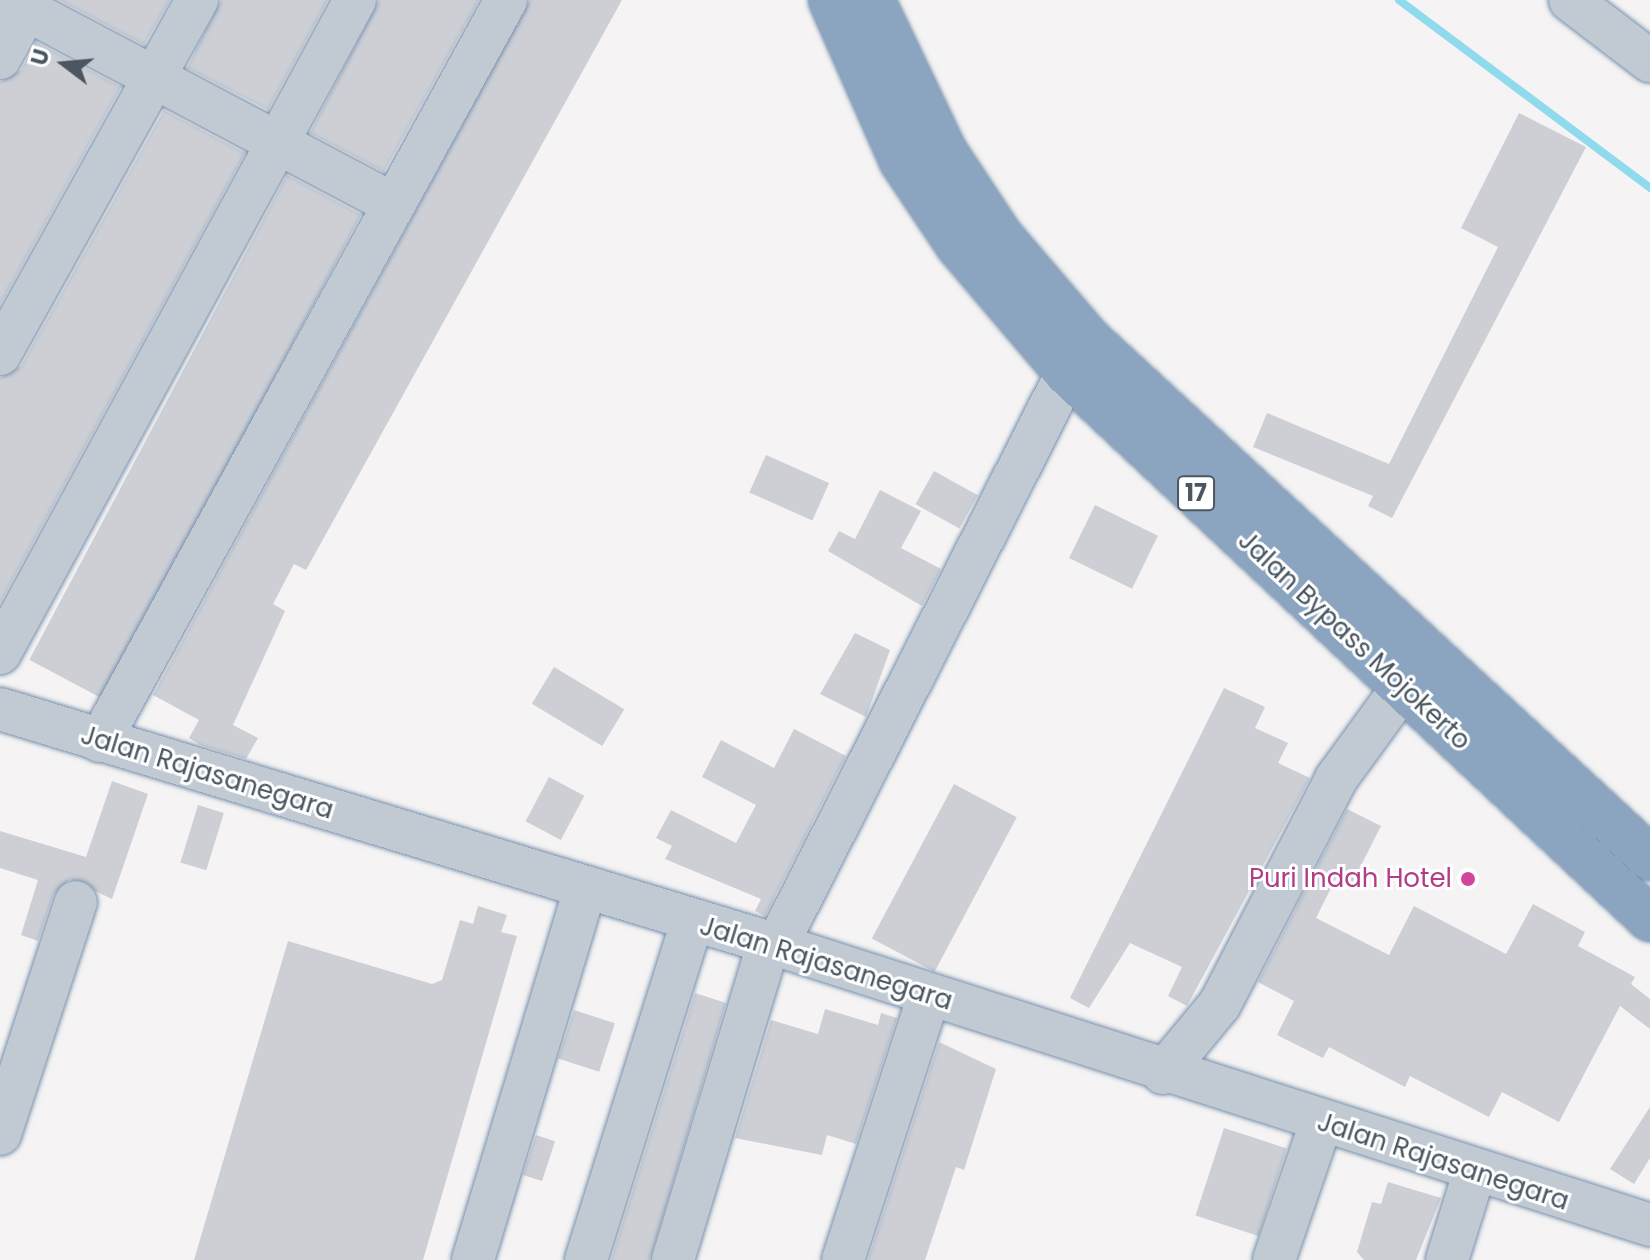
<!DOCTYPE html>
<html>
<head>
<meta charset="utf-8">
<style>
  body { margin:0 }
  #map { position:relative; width:1650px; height:1260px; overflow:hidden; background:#f5f3f3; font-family:Poppins,sans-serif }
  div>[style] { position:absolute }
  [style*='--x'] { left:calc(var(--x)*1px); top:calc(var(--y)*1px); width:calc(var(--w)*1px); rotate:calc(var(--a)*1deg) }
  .stream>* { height:8px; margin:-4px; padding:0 4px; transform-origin:4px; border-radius:4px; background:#90daee }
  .building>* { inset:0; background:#cdcfd5; transform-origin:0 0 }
  .roads { filter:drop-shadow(0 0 2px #7690ad) drop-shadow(0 0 2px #7690ad) }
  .minor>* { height:42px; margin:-21px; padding:0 21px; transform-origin:21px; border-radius:21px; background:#c1cad2 }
  .highway>* { height:44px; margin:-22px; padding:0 22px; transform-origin:22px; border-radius:22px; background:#8ba5c1 }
  .dots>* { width:22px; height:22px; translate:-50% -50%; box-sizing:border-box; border:4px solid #fff; border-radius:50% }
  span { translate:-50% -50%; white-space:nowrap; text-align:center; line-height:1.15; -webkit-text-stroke:6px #fff; paint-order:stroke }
  .shield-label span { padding:2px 6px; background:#fff; border:2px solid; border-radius:6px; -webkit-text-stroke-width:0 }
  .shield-label { font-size:24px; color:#4a5661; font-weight:700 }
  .street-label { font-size:26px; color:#4a5661 }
  .hotel-label { font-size:26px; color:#b23c85 }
  .right { translate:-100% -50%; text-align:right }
  .north { position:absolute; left:24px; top:24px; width:80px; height:80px; -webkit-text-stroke:6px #fff; paint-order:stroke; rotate:286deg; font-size:22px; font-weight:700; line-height:32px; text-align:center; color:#4a5661 }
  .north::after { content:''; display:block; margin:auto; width:28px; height:36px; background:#4a5661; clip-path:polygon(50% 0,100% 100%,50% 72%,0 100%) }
</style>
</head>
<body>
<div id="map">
  <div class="stream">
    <div style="--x:1399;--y:0;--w:314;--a:36.8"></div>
  </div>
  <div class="building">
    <div style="clip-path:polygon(59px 0,170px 0,144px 45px)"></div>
    <div style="clip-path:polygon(221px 0,328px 0,268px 110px,187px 68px)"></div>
    <div style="clip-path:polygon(379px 0,479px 0,384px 172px,310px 133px)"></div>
    <div style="clip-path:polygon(530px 0,622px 0,306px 570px,294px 564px,273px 604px,285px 611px,233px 725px,258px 738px,246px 759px,200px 745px,189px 738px,199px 720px,153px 695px)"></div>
    <div style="clip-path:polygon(36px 42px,121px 87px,0 305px,0 82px,21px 70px)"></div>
    <div style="clip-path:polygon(164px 110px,245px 153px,0 603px,0 378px,21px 366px)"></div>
    <div style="clip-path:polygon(1519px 113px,1586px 147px,1392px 518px,1368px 506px,1373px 496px,1253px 447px,1267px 413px,1389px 464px,1498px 247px,1461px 228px)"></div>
    <div style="left:287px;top:175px;width:84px;height:549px;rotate:28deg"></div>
    <div style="left:766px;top:455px;width:69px;height:41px;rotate:24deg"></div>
    <div style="left:934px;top:471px;width:50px;height:38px;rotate:29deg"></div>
    <div style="clip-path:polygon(880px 490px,921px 511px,901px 548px,941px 569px,922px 606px,828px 551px,839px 531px,855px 539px)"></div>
    <div style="left:1095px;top:505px;width:70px;height:59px;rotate:26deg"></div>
    <div style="clip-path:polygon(855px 633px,890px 650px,866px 717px,820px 694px)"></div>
    <div style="left:554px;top:667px;width:82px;height:43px;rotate:31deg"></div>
    <div style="clip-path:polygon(1224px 688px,1265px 707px,1255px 728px,1288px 743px,1278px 763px,1310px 778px,1187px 1006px,1168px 996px,1182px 967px,1130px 943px,1089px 1008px,1070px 998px)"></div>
    <div style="clip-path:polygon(794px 729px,846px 756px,765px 916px,755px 911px,761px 899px,665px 859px,672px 846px,656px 838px,671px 810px,736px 843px,756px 805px,702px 777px,721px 740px,774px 768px)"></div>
    <div style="left:549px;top:777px;width:40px;height:50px;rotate:28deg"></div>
    <div style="clip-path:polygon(112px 781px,148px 794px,112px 899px,70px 879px,54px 894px,38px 941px,21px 935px,38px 880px,0 868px,0 831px,86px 857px)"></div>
    <div style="left:954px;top:784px;width:71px;height:175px;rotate:28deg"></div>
    <div style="left:198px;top:805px;width:27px;height:60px;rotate:17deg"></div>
    <div style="clip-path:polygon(1347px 809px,1381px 826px,1351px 885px,1336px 878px,1316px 918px,1389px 955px,1414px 906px,1506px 954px,1533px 904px,1585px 932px,1578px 946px,1635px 977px,1631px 984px,1650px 999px,1650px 1029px,1620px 1006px,1559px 1122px,1502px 1092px,1489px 1117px,1410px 1076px,1405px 1087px,1329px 1047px,1323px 1058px,1277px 1035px,1294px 1001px,1258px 982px)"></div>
    <div style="clip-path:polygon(478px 906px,507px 915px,501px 932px,517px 936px,423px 1260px,194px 1260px,288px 941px,432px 984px,442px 980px,460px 920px,473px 924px)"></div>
    <div style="clip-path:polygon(695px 993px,726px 1003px,650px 1260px,611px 1260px)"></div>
    <div style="clip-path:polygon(825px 1009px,878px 1025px,881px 1013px,897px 1018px,856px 1144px,827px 1135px,822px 1155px,735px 1138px,771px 1020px,818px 1034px)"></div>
    <div style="left:574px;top:1010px;width:43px;height:51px;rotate:18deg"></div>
    <div style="clip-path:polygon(939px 1042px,996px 1069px,964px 1170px,956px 1167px,925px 1260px,868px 1260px)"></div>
    <div style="clip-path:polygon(1650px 1107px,1650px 1158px,1634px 1184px,1610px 1169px)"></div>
    <div style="left:1224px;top:1128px;width:66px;height:92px;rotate:18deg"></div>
    <div style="left:536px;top:1135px;width:20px;height:42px;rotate:18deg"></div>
    <div style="clip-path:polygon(1388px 1182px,1441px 1198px,1416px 1260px,1364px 1260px,1357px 1252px,1372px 1202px,1381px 1204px)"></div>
  </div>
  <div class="roads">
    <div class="minor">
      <div style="--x:8;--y:0;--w:436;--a:27.9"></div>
      <div style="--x:1570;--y:0;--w:101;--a:37.3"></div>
      <div style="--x:0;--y:58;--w:66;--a:-61.1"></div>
      <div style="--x:0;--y:354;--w:405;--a:-60.9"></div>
      <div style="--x:0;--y:653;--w:743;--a:-61.47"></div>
      <div style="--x:0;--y:709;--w:812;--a:16.9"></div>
      <div style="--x:777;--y:945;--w:917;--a:17.78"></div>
      <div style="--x:100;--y:741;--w:845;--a:-61.28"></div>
      <div style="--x:777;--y:945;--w:641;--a:-63.12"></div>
      <div style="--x:1163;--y:1073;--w:89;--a:-50.4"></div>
      <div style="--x:1220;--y:1004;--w:253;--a:-62.7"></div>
      <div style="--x:1336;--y:779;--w:114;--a:-53.9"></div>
      <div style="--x:0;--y:1134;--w:244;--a:-71.9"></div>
      <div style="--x:473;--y:1260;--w:387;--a:-73.2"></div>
      <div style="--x:586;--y:1260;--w:354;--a:-72.6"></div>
      <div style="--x:673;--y:1260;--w:331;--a:-73.2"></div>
      <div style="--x:843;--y:1260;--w:278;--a:-72"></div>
      <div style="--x:1274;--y:1260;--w:145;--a:-71.1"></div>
      <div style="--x:1447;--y:1260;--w:90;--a:-72.6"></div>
    </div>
    <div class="highway">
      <div style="--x:831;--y:0;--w:176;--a:66.2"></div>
      <div style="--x:902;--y:161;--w:102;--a:56.2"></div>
      <div style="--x:959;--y:246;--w:167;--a:49.6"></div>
      <div style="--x:1067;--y:373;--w:799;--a:43.12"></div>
      <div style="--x:872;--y:0;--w:167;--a:64.5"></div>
      <div style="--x:944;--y:151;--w:102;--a:56.6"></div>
      <div style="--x:1000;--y:236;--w:135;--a:49.5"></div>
      <div style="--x:1088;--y:339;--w:765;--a:42.72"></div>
    </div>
  </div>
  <div class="dots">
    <div style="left:1468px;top:879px;background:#d1479c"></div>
  </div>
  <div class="shield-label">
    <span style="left:1196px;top:493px">17</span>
  </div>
  <div class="street-label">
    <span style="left:1354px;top:641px;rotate:43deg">Jalan Bypass Mojokerto</span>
    <span style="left:207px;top:773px;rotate:17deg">Jalan Rajasanegara</span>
    <span style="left:826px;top:964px;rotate:17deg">Jalan Rajasanegara</span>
    <span style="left:1443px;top:1162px;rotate:18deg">Jalan Rajasanegara</span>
  </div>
  <div class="hotel-label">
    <span class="right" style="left:1452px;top:879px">Puri Indah Hotel</span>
  </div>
  <div class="north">U</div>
</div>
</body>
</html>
